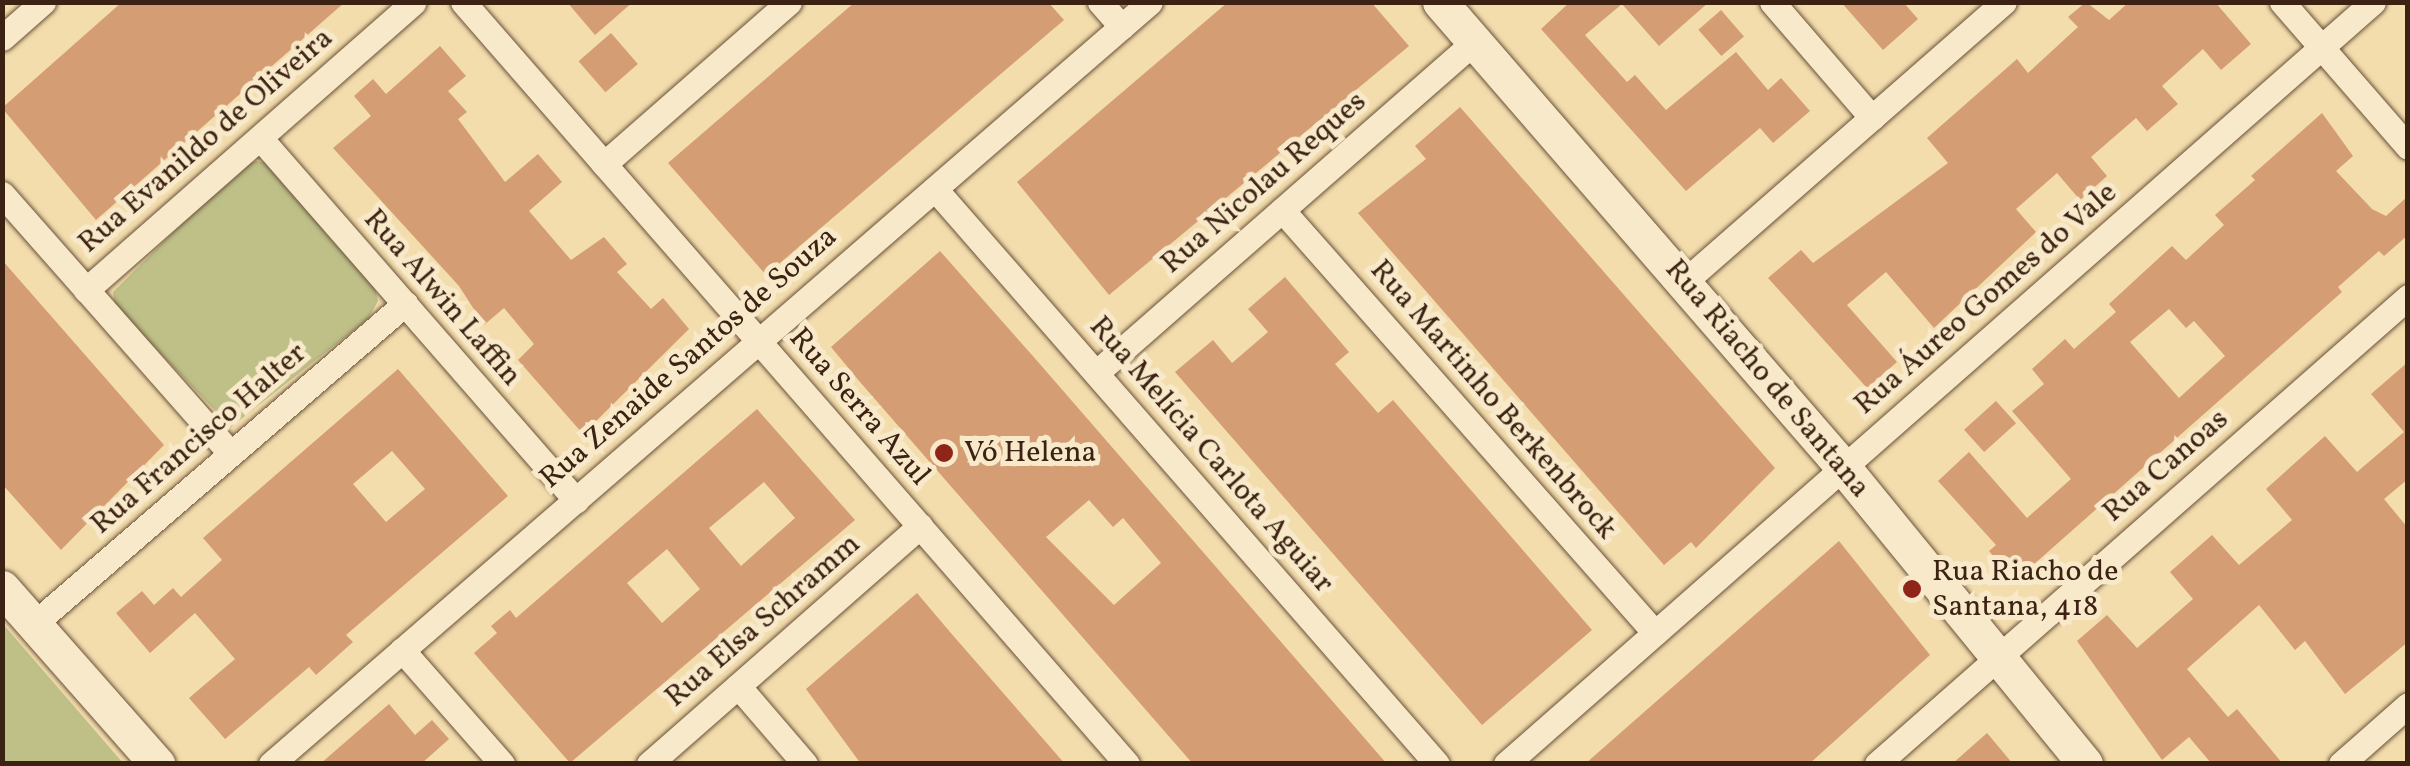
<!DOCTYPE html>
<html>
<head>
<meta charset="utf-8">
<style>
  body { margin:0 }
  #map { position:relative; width:2410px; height:766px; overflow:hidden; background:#f3ddad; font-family:Vollkorn,serif }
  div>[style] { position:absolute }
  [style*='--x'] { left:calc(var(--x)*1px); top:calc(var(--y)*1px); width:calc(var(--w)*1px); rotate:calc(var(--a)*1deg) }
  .green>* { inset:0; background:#bec088 }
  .building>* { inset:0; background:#d59d73; transform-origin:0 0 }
  .roads { filter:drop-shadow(0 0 2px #6a5139) drop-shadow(0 0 2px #6a5139) }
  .street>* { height:25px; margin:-12.5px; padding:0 12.5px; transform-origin:12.5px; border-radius:12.5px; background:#f7e9ca }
  .secondary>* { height:35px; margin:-17.5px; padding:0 17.5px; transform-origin:17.5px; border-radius:17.5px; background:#f7e9ca }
  .dots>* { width:28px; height:28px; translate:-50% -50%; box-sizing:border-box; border:5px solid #f7e9ca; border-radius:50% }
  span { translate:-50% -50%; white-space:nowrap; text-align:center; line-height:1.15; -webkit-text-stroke:10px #f7e9ca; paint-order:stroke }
  .street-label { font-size:30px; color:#3c2212 }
  .poi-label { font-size:30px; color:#3c2212 }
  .left { translate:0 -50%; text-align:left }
  .frame { position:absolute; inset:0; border:5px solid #3c2212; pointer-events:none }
</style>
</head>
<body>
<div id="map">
  <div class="green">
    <div style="clip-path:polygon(256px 161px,268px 163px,375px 287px,378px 301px,368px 319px,231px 427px,115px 306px,113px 292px,237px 169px)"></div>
    <div style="clip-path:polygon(3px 624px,123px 763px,3px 763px)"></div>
  </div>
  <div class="building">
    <div style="clip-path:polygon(122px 2px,345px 2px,96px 220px,2px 108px)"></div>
    <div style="clip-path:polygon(567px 2px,633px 2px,595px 35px)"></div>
    <div style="clip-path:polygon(855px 2px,1048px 2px,1064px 20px,766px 275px,668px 163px)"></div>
    <div style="clip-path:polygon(1228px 2px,1371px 2px,1409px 46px,1109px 295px,1017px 182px)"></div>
    <div style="clip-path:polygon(1570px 2px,1709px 2px,1659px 46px,1622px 4px,1585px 35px,1627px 82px,1635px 75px,1666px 110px,1736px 52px,1768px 90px,1781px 78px,1810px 111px,1773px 143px,1760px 128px,1686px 191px,1541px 29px)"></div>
    <div style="clip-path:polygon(1841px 2px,1903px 2px,1918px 19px,1883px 50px)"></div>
    <div style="clip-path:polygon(2086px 2px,2109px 20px,2129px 2px,2215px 2px,2251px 44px,2221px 70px,2203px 49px,2162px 86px,2178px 104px,2147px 131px,2136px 118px,2091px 157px,2107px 176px,2080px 200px,2057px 173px,2016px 209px,2036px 232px,1934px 328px,1886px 272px,1847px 305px,1897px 362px,1867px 388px,1768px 278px,1801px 250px,1813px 263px,1948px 163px,1927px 138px,2017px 59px,2028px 73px,2078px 27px,2068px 17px)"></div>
    <div style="left:1721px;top:10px;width:35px;height:30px;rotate:49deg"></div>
    <div style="left:611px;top:33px;width:41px;height:43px;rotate:49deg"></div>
    <div style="clip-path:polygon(440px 46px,466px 76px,448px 91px,467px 112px,458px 119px,505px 182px,538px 154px,562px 182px,529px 211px,571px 260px,604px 237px,627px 264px,617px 272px,651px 309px,663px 298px,689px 329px,583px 434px,518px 360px,534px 344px,504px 308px,484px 325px,459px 286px,333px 148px,371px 116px,354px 96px,373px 79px,386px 94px)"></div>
    <div style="clip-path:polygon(1460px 107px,1775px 468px,1696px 548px,1691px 542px,1664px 565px,1358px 213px,1426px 159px,1415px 146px)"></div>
    <div style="clip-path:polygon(evenodd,2322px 113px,2353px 156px,2336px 171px,2372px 209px,2386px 216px,2408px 196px,2408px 235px,2384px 256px,2379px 251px,2338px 287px,2342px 292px,2015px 581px,1989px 551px,1996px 545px,1938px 481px,1969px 452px,2027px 518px,2071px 479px,2012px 411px,2044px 384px,2032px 369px,2065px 339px,2074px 349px,2116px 312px,2109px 304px,2172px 246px,2186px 260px,2224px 225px,2215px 215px,2255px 180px,2251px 176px,2322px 113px,2169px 309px,2186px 328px,2194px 321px,2225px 356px,2179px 398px,2130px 342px,2169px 309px)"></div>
    <div style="clip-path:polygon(evenodd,940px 251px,1039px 363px,1387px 764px,1193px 764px,860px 382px,831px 347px,940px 251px,1089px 500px,1113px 527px,1123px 518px,1161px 563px,1114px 605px,1046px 537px,1089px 500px)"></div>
    <div style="clip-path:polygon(2px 260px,164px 445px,61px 550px,2px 484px)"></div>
    <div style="clip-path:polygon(1285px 277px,1349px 352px,1335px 364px,1378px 413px,1393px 400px,1592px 630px,1482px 725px,1175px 372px,1213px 340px,1232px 363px,1268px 332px,1248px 309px)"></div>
    <div style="clip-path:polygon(2408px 362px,2408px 479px,2384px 499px,2408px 528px,2408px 642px,2345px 694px,2305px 641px,2295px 650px,2259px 605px,2187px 669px,2228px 717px,2237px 709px,2283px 764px,2211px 763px,2189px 737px,2162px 760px,2077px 641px,2107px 615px,2137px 648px,2193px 599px,2170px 572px,2212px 535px,2239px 565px,2292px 520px,2266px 489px,2325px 436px,2357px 472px,2404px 432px,2371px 394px)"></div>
    <div style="clip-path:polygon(evenodd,398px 369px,508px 496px,346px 635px,353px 642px,316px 675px,309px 667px,225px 739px,189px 698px,235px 659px,195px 613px,150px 653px,116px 613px,142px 591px,154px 605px,173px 588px,181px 597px,222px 560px,203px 538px,398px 369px,392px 451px,425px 489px,386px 522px,353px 484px,392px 451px)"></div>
    <div style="left:1996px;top:401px;width:30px;height:43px;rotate:48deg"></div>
    <div style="clip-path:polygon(evenodd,757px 409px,855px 520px,570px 763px,474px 653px,497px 633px,491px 626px,510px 610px,516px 618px,757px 409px,764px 482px,795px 518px,741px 566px,709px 528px,764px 482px,757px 409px,667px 549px,700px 589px,662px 623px,627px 583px,667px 549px)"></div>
    <div style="clip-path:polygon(1839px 541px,1930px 655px,1809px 764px,1585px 764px)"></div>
    <div style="clip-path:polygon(917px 593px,950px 632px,1065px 764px,861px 764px,806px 689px)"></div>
    <div style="clip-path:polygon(389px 704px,415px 735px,432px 720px,449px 739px,421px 764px,320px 764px)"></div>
    <div style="clip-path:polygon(1987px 733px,2013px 764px,1952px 764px)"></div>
  </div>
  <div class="roads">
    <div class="street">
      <div style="--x:463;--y:2;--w:1011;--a:48.93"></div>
      <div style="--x:1100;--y:2;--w:33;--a:49"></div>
      <div style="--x:1772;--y:2;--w:153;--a:49.2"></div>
      <div style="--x:2282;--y:2;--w:192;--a:49"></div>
      <div style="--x:2;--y:38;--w:55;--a:-41.3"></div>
      <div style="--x:260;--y:138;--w:481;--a:48.9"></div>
      <div style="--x:604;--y:164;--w:246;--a:-41.2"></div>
      <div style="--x:935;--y:189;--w:763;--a:48.88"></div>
      <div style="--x:2;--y:194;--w:346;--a:48.6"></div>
      <div style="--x:1282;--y:210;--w:564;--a:48.59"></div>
      <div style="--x:1684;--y:282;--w:425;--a:-41.2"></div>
      <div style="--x:86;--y:290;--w:436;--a:-41.3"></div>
      <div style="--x:1096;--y:373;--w:502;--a:-41.21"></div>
      <div style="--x:35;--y:623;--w:489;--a:-40.8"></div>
      <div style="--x:402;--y:650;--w:152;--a:48.7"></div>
      <div style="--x:738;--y:686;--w:103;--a:49.3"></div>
      <div style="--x:271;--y:764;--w:1163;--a:-40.92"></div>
      <div style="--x:649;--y:764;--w:361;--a:-41.3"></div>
      <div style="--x:1506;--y:764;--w:1154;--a:-41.31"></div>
      <div style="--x:1877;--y:764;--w:707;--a:-41.33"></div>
      <div style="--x:2341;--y:764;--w:89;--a:-41.4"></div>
    </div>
    <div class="secondary">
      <div style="--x:1440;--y:2;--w:615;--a:49.09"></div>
      <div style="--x:1843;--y:467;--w:383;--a:50.8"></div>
      <div style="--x:2;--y:588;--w:235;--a:48.6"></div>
    </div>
  </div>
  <div class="dots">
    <div style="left:944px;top:453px;background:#8f2418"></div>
    <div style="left:1912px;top:589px;background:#8f2418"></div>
  </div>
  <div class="street-label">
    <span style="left:206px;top:141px;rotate:-41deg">Rua Evanildo de Oliveira</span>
    <span style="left:1264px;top:183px;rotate:-41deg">Rua Nicolau Reques</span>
    <span style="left:442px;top:298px;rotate:49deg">Rua Alwin Laffin</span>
    <span style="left:1986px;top:299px;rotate:-41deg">Rua Áureo Gomes do Vale</span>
    <span style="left:689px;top:358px;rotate:-41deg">Rua Zenaide Santos de Souza</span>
    <span style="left:1767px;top:379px;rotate:50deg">Rua Riacho de Santana</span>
    <span style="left:1493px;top:400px;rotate:49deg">Rua Martinho Berkenbrock</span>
    <span style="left:859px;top:407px;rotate:49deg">Rua Serra Azul</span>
    <span style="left:199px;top:439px;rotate:-41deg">Rua Francisco Halter</span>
    <span style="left:1211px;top:455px;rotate:49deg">Rua Melícia Carlota Aguiar</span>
    <span style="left:2166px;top:466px;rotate:-41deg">Rua Canoas</span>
    <span style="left:763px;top:621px;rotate:-41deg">Rua Elsa Schramm</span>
  </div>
  <div class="poi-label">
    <span class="left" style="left:964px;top:453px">Vó Helena</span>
    <span class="left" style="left:1932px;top:589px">Rua Riacho de<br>Santana, 418</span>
  </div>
  <div class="frame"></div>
</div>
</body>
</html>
